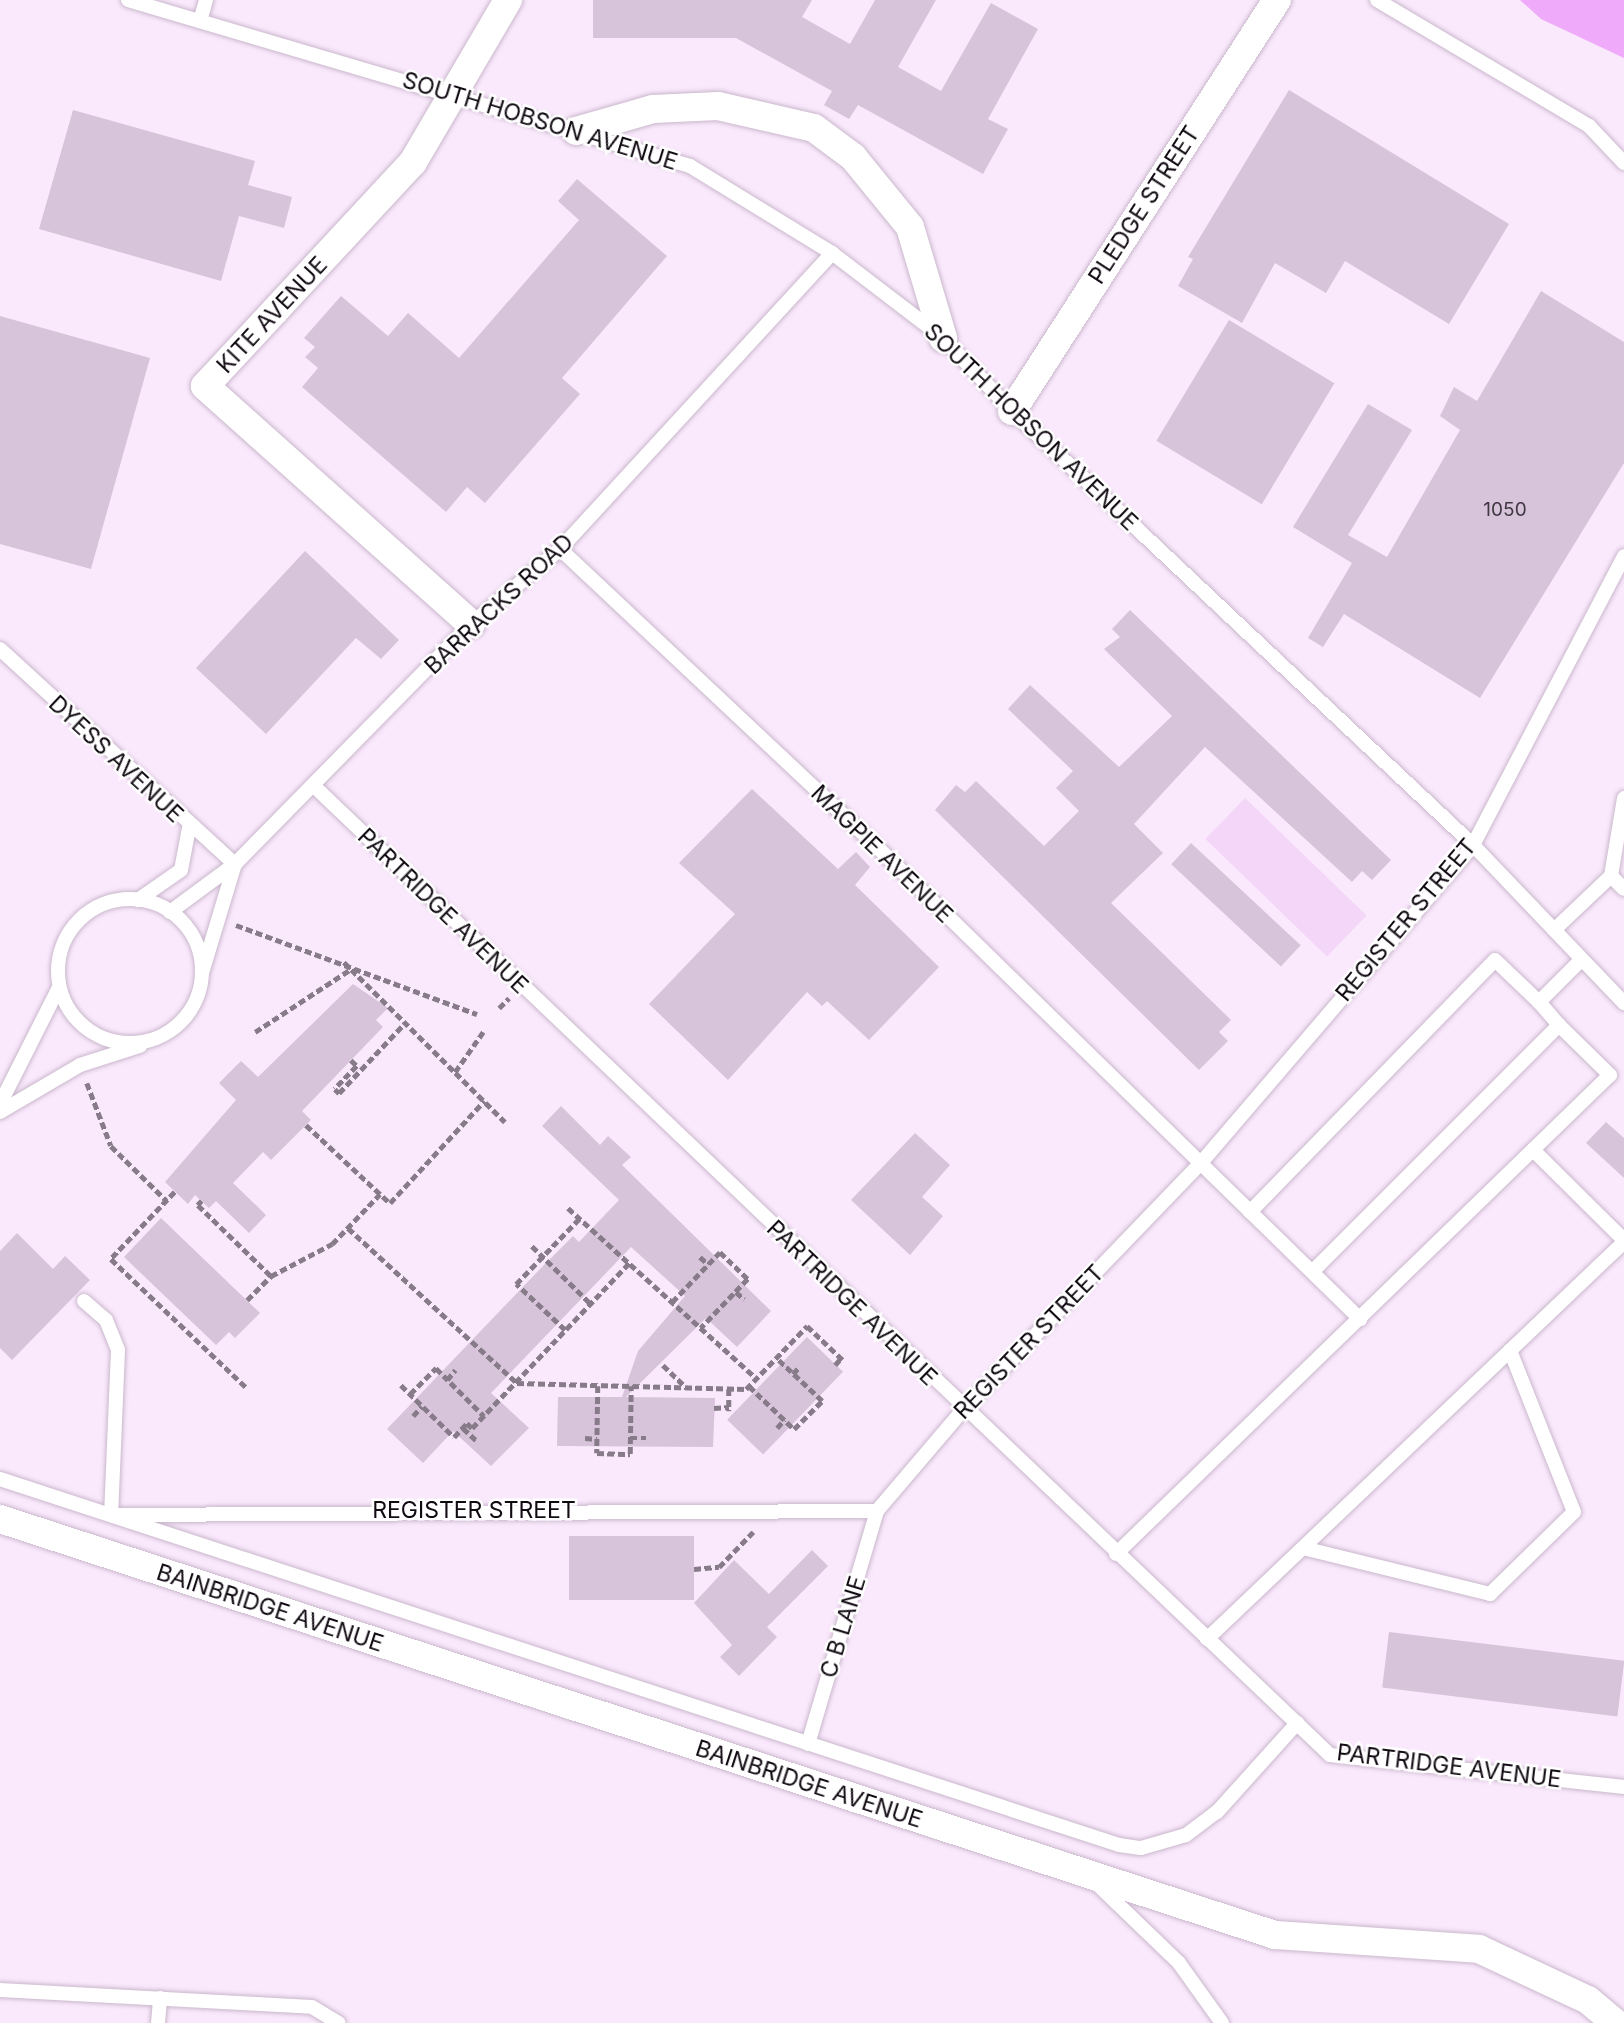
<!DOCTYPE html>
<html>
<head>
<meta charset="utf-8">
<style>
  body { margin:0 }
  #map { position:relative; width:1624px; height:2023px; overflow:hidden; background:#fae9fc; font-family:Inter,sans-serif }
  div>[style] { position:absolute }
  [style*='--x'] { left:calc(var(--x)*1px); top:calc(var(--y)*1px); width:calc(var(--w)*1px); rotate:calc(var(--a)*1deg) }
  .green>* { inset:0; background:#f4d6f9; transform-origin:0 0 }
  .water>* { inset:0; background:#efabf9 }
  .building>* { inset:0; background:#d7c3da; transform-origin:0 0 }
  .path>* { height:4.5px; margin-top:-2.25px; transform-origin:0; background:repeating-linear-gradient(90deg,#877b89 0 7px,transparent 0 10.5px) }
  .roads { filter:drop-shadow(0 0 2px #cab7cd) drop-shadow(0 0 2px #cab7cd) }
  .lane>* { height:14px; margin:-7px; padding:0 7px; transform-origin:7px; border-radius:7px; background:#fff }
  .lane>.ring { margin:-7px; padding:0; box-sizing:content-box; background:none; border:14px solid #fff; border-radius:50% }
  .street>* { height:28px; margin:-14px; padding:0 14px; transform-origin:14px; border-radius:14px; background:#fff }
  span { translate:-50% -50%; white-space:nowrap; text-align:center; line-height:1.15; -webkit-text-stroke:5px #fff; paint-order:stroke }
  .number-label { font-size:19px; color:#423844 }
  .number-label span { -webkit-text-stroke-width:0 }
  .street-label { font-size:23px; color:#110a12 }
</style>
</head>
<body>
<div id="map">
  <div class="green">
    <div style="left:1245px;top:798px;width:169px;height:57px;rotate:44deg"></div>
  </div>
  <div class="water">
    <div style="clip-path:polygon(1520px 0,1624px 0,1624px 58px,1541px 19px)"></div>
  </div>
  <div class="building">
    <div style="clip-path:polygon(593px 0,812px 0,802px 17px,850px 44px,875px 0,936px 0,898px 67px,941px 91px,991px 3px,1038px 29px,988px 119px,1008px 129px,983px 174px,858px 105px,849px 119px,824px 105px,832px 91px,736px 38px,593px 38px)"></div>
    <div style="clip-path:polygon(1289px 90px,1509px 224px,1449px 324px,1345px 261px,1326px 293px,1275px 263px,1242px 323px,1178px 286px,1193px 259px,1188px 257px)"></div>
    <div style="clip-path:polygon(73px 110px,255px 161px,248px 185px,292px 197px,284px 228px,239px 216px,221px 281px,39px 229px)"></div>
    <div style="clip-path:polygon(577px 179px,667px 256px,562px 378px,580px 394px,485px 503px,467px 487px,446px 512px,302px 387px,318px 368px,305px 357px,315px 347px,304px 338px,341px 296px,388px 336px,408px 313px,459px 358px,579px 220px,558px 201px)"></div>
    <div style="clip-path:polygon(1541px 291px,1624px 342px,1624px 463px,1480px 698px,1344px 614px,1323px 647px,1308px 638px,1352px 563px,1293px 527px,1368px 404px,1412px 430px,1348px 535px,1387px 557px,1460px 430px,1440px 416px,1454px 387px,1477px 401px)"></div>
    <div style="clip-path:polygon(0 316px,150px 358px,91px 569px,0 544px)"></div>
    <div style="left:1229px;top:320px;width:123px;height:141px;rotate:31deg"></div>
    <div style="clip-path:polygon(305px 551px,399px 640px,381px 659px,356px 638px,266px 734px,196px 668px)"></div>
    <div style="clip-path:polygon(1130px 610px,1391px 860px,1372px 880px,1362px 871px,1352px 882px,1205px 747px,1134px 824px,1163px 853px,1111px 903px,1231px 1020px,1219px 1032px,1228px 1041px,1199px 1070px,935px 810px,956px 785px,965px 792px,976px 781px,1044px 846px,1079px 811px,1056px 788px,1073px 771px,1008px 709px,1030px 685px,1119px 767px,1172px 716px,1104px 649px,1120px 637px,1112px 629px)"></div>
    <div style="clip-path:polygon(752px 789px,838px 869px,856px 852px,870px 867px,855px 885px,939px 967px,869px 1040px,827px 1001px,822px 1006px,807px 992px,728px 1080px,649px 1004px,735px 914px,679px 863px)"></div>
    <div style="left:1191px;top:843px;width:150px;height:29px;rotate:43deg"></div>
    <div style="clip-path:polygon(353px 984px,388px 1008px,376px 1020px,383px 1027px,302px 1111px,311px 1120px,271px 1160px,263px 1152px,233px 1183px,266px 1215px,249px 1233px,216px 1201px,209px 1208px,195px 1195px,188px 1204px,165px 1182px,236px 1100px,219px 1083px,241px 1061px,258px 1077px)"></div>
    <div style="clip-path:polygon(561px 1106px,600px 1145px,608px 1136px,631px 1157px,622px 1165px,771px 1311px,737px 1347px,706px 1318px,626px 1397px,715px 1398px,713px 1447px,557px 1446px,558px 1397px,622px 1397px,638px 1351px,685px 1296px,631px 1247px,491px 1393px,529px 1428px,491px 1466px,453px 1431px,423px 1463px,387px 1429px,540px 1269px,573px 1236px,579px 1242px,619px 1200px,542px 1126px)"></div>
    <div style="clip-path:polygon(1606px 1122px,1624px 1138px,1624px 1178px,1586px 1143px)"></div>
    <div style="clip-path:polygon(915px 1133px,950px 1165px,922px 1197px,943px 1216px,910px 1255px,851px 1200px)"></div>
    <div style="clip-path:polygon(161px 1218px,260px 1313px,235px 1338px,229px 1332px,216px 1345px,124px 1257px)"></div>
    <div style="clip-path:polygon(17px 1233px,53px 1269px,65px 1256px,90px 1280px,12px 1360px,0 1348px,0 1251px)"></div>
    <div style="left:807px;top:1337px;width:50px;height:115px;rotate:44deg"></div>
    <div style="left:569px;top:1536px;width:125px;height:64px"></div>
    <div style="clip-path:polygon(812px 1550px,828px 1566px,767px 1627px,777px 1637px,739px 1676px,720px 1657px,732px 1645px,694px 1603px,734px 1560px,769px 1594px)"></div>
    <div style="left:1389px;top:1632px;width:237px;height:56px;rotate:7deg"></div>
  </div>
  <div class="path">
    <div style="--x:236;--y:925;--w:257;--a:20.3"></div>
    <div style="--x:344;--y:962;--w:227;--a:44.8"></div>
    <div style="--x:499;--y:1008;--w:14;--a:-45"></div>
    <div style="--x:255;--y:1032;--w:115;--a:-33.3"></div>
    <div style="--x:351;--y:1060;--w:8;--a:45"></div>
    <div style="--x:357;--y:1066;--w:32;--a:134"></div>
    <div style="--x:335;--y:1089;--w:6;--a:45"></div>
    <div style="--x:339;--y:1093;--w:96;--a:-46.7"></div>
    <div style="--x:455;--y:1072;--w:49;--a:-55"></div>
    <div style="--x:87;--y:1083;--w:67;--a:69.1"></div>
    <div style="--x:111;--y:1146;--w:78;--a:44.5"></div>
    <div style="--x:306;--y:1125;--w:115;--a:42.9"></div>
    <div style="--x:390;--y:1203;--w:139;--a:-47.3"></div>
    <div style="--x:175;--y:1192;--w:93;--a:133.7"></div>
    <div style="--x:111;--y:1259;--w:186;--a:43.5"></div>
    <div style="--x:202;--y:1201;--w:6;--a:135"></div>
    <div style="--x:198;--y:1205;--w:102;--a:44.2"></div>
    <div style="--x:568;--y:1208;--w:253;--a:42.1"></div>
    <div style="--x:348;--y:1228;--w:229;--a:42.5"></div>
    <div style="--x:517;--y:1383;--w:229;--a:1.5"></div>
    <div style="--x:746;--y:1389;--w:88;--a:-45.9"></div>
    <div style="--x:807;--y:1326;--w:50;--a:43.4"></div>
    <div style="--x:532;--y:1246;--w:81;--a:44.5"></div>
    <div style="--x:700;--y:1257;--w:11;--a:41"></div>
    <div style="--x:736;--y:1292;--w:11;--a:41"></div>
    <div style="--x:247;--y:1300;--w:34;--a:-45"></div>
    <div style="--x:271;--y:1276;--w:69;--a:-27.7"></div>
    <div style="--x:332;--y:1244;--w:69;--a:-46.2"></div>
    <div style="--x:672;--y:1302;--w:69;--a:-46.2"></div>
    <div style="--x:720;--y:1252;--w:39;--a:44"></div>
    <div style="--x:748;--y:1279;--w:68;--a:133.8"></div>
    <div style="--x:565;--y:1330;--w:67;--a:-136.8"></div>
    <div style="--x:516;--y:1284;--w:92;--a:-45.9"></div>
    <div style="--x:663;--y:1365;--w:33;--a:44"></div>
    <div style="--x:835;--y:1365;--w:9;--a:-49"></div>
    <div style="--x:793;--y:1374;--w:8;--a:-50"></div>
    <div style="--x:447;--y:1380;--w:13;--a:-51"></div>
    <div style="--x:401;--y:1385;--w:74;--a:44.5"></div>
    <div style="--x:454;--y:1437;--w:19;--a:-47"></div>
    <div style="--x:467;--y:1423;--w:7;--a:45"></div>
    <div style="--x:472;--y:1428;--w:228;--a:-46.4"></div>
    <div style="--x:598;--y:1386;--w:67;--a:90.9"></div>
    <div style="--x:597;--y:1453;--w:33;--a:2"></div>
    <div style="--x:630;--y:1454;--w:68;--a:-89.2"></div>
    <div style="--x:749;--y:1386;--w:62;--a:43.7"></div>
    <div style="--x:794;--y:1429;--w:40;--a:-45"></div>
    <div style="--x:822;--y:1401;--w:63;--a:-136.9"></div>
    <div style="--x:729;--y:1389;--w:22;--a:90"></div>
    <div style="--x:410;--y:1394;--w:37;--a:-45"></div>
    <div style="--x:436;--y:1368;--w:68;--a:45"></div>
    <div style="--x:714;--y:1408;--w:15;--a:-4"></div>
    <div style="--x:413;--y:1416;--w:13;--a:-48"></div>
    <div style="--x:463;--y:1428;--w:19;--a:43"></div>
    <div style="--x:777;--y:1428;--w:11;--a:-49"></div>
    <div style="--x:585;--y:1438;--w:12;--a:5"></div>
    <div style="--x:630;--y:1438;--w:16;--a:0"></div>
    <div style="--x:694;--y:1569;--w:25;--a:-5"></div>
    <div style="--x:719;--y:1567;--w:49;--a:-45.8"></div>
  </div>
  <div class="roads">
    <div class="lane">
      <div style="--x:128;--y:0;--w:586;--a:16.46"></div>
      <div style="--x:690;--y:166;--w:167;--a:31.5"></div>
      <div style="--x:832;--y:253;--w:140;--a:37.4"></div>
      <div style="--x:943;--y:338;--w:100;--a:46.6"></div>
      <div style="--x:1012;--y:411;--w:633;--a:43.27"></div>
      <div style="--x:1473;--y:845;--w:219;--a:46.3"></div>
      <div style="--x:1377;--y:0;--w:247;--a:30.7"></div>
      <div style="--x:1589;--y:126;--w:51;--a:46.6"></div>
      <div style="--x:200;--y:21;--w:22;--a:-74"></div>
      <div style="--x:560;--y:549;--w:431;--a:43.2"></div>
      <div style="--x:874;--y:844;--w:680;--a:44.34"></div>
      <div style="--x:0;--y:649;--w:319;--a:42.5"></div>
      <div style="--x:235;--y:864;--w:81;--a:143.6"></div>
      <div style="--x:316;--y:788;--w:1401;--a:43.64"></div>
      <div style="--x:1330;--y:1755;--w:296;--a:6.2"></div>
      <div style="--x:1611;--y:876;--w:79;--a:-80.5"></div>
      <div class="ring" style="left:58px;top:899px;width:130px;height:130px"></div>
      <div style="--x:138;--y:900;--w:52;--a:-34.9"></div>
      <div style="--x:181;--y:870;--w:43;--a:-79.2"></div>
      <div style="--x:1554;--y:930;--w:79;--a:-43.5"></div>
      <div style="--x:1611;--y:876;--w:18;--a:45"></div>
      <div style="--x:202;--y:973;--w:114;--a:-73.2"></div>
      <div style="--x:235;--y:864;--w:337;--a:-45.5"></div>
      <div style="--x:471;--y:624;--w:116;--a:-40.1"></div>
      <div style="--x:560;--y:549;--w:402;--a:-47.4"></div>
      <div style="--x:0;--y:1104;--w:131;--a:-63.2"></div>
      <div style="--x:0;--y:1112;--w:93;--a:-30.4"></div>
      <div style="--x:80;--y:1065;--w:63;--a:-17.6"></div>
      <div style="--x:1533;--y:1150;--w:128;--a:44.7"></div>
      <div style="--x:1250;--y:1212;--w:351;--a:-45.8"></div>
      <div style="--x:1495;--y:960;--w:61;--a:43.7"></div>
      <div style="--x:1539;--y:1002;--w:59;--a:-45"></div>
      <div style="--x:1313;--y:1271;--w:348;--a:-45"></div>
      <div style="--x:1559;--y:1025;--w:30;--a:-131"></div>
      <div style="--x:84;--y:1301;--w:29;--a:41"></div>
      <div style="--x:106;--y:1320;--w:32;--a:68"></div>
      <div style="--x:118;--y:1350;--w:165;--a:92.4"></div>
      <div style="--x:111;--y:1515;--w:766;--a:-0.3"></div>
      <div style="--x:877;--y:1511;--w:133;--a:-49.6"></div>
      <div style="--x:963;--y:1410;--w:342;--a:-46.1"></div>
      <div style="--x:1200;--y:1164;--w:420;--a:-49.4"></div>
      <div style="--x:1473;--y:845;--w:326;--a:-62.4"></div>
      <div style="--x:0;--y:1479;--w:1177;--a:18.11"></div>
      <div style="--x:1119;--y:1845;--w:22;--a:8"></div>
      <div style="--x:1141;--y:1848;--w:47;--a:-16.1"></div>
      <div style="--x:1186;--y:1835;--w:39;--a:-37"></div>
      <div style="--x:1217;--y:1812;--w:120;--a:-48"></div>
      <div style="--x:1303;--y:1548;--w:193;--a:13.8"></div>
      <div style="--x:1490;--y:1594;--w:117;--a:-44.3"></div>
      <div style="--x:1574;--y:1512;--w:174;--a:-111.6"></div>
      <div style="--x:1116;--y:1554;--w:688;--a:-44.12"></div>
      <div style="--x:1610;--y:1075;--w:71;--a:-135.6"></div>
      <div style="--x:1207;--y:1639;--w:576;--a:-43.59"></div>
      <div style="--x:808;--y:1744;--w:243;--a:-73.5"></div>
      <div style="--x:1097;--y:1884;--w:114;--a:43.9"></div>
      <div style="--x:1179;--y:1963;--w:74;--a:54.4"></div>
      <div style="--x:0;--y:1990;--w:312;--a:3.1"></div>
      <div style="--x:312;--y:2007;--w:31;--a:31"></div>
      <div style="--x:158;--y:2023;--w:25;--a:-85"></div>
    </div>
    <div class="street">
      <div style="--x:576;--y:131;--w:80;--a:-15.9"></div>
      <div style="--x:653;--y:109;--w:65;--a:-2.6"></div>
      <div style="--x:718;--y:106;--w:98;--a:12.9"></div>
      <div style="--x:814;--y:128;--w:49;--a:36.6"></div>
      <div style="--x:853;--y:157;--w:90;--a:50.8"></div>
      <div style="--x:910;--y:227;--w:116;--a:73.4"></div>
      <div style="--x:1012;--y:411;--w:489;--a:-57.2"></div>
      <div style="--x:471;--y:624;--w:357;--a:-138.2"></div>
      <div style="--x:205;--y:386;--w:306;--a:-47.1"></div>
      <div style="--x:413;--y:162;--w:188;--a:-59.6"></div>
      <div style="--x:0;--y:1519;--w:1341;--a:18.07"></div>
      <div style="--x:1275;--y:1935;--w:204;--a:3.9"></div>
      <div style="--x:1479;--y:1949;--w:120;--a:25.1"></div>
      <div style="--x:1588;--y:2000;--w:35;--a:40"></div>
    </div>
  </div>
  <div class="number-label">
    <span style="left:1505px;top:510px">1050</span>
  </div>
  <div class="street-label">
    <span style="left:540px;top:121px;rotate:17deg">SOUTH HOBSON AVENUE</span>
    <span style="left:1144px;top:205px;rotate:-57deg">PLEDGE STREET</span>
    <span style="left:272px;top:315px;rotate:-47deg">KITE AVENUE</span>
    <span style="left:1031px;top:427px;rotate:44deg">SOUTH HOBSON AVENUE</span>
    <span style="left:499px;top:604px;rotate:-43deg">BARRACKS ROAD</span>
    <span style="left:116px;top:759px;rotate:43deg">DYESS AVENUE</span>
    <span style="left:882px;top:854px;rotate:44deg">MAGPIE AVENUE</span>
    <span style="left:443px;top:911px;rotate:44deg">PARTRIDGE AVENUE</span>
    <span style="left:1406px;top:920px;rotate:-50deg">REGISTER STREET</span>
    <span style="left:852px;top:1303px;rotate:44deg">PARTRIDGE AVENUE</span>
    <span style="left:1029px;top:1342px;rotate:-46deg">REGISTER STREET</span>
    <span style="left:474px;top:1510px">REGISTER STREET</span>
    <span style="left:270px;top:1608px;rotate:18deg">BAINBRIDGE AVENUE</span>
    <span style="left:843px;top:1627px;rotate:-73deg">C B LANE</span>
    <span style="left:1449px;top:1766px;rotate:7deg">PARTRIDGE AVENUE</span>
    <span style="left:809px;top:1784px;rotate:18deg">BAINBRIDGE AVENUE</span>
  </div>
</div>
</body>
</html>
